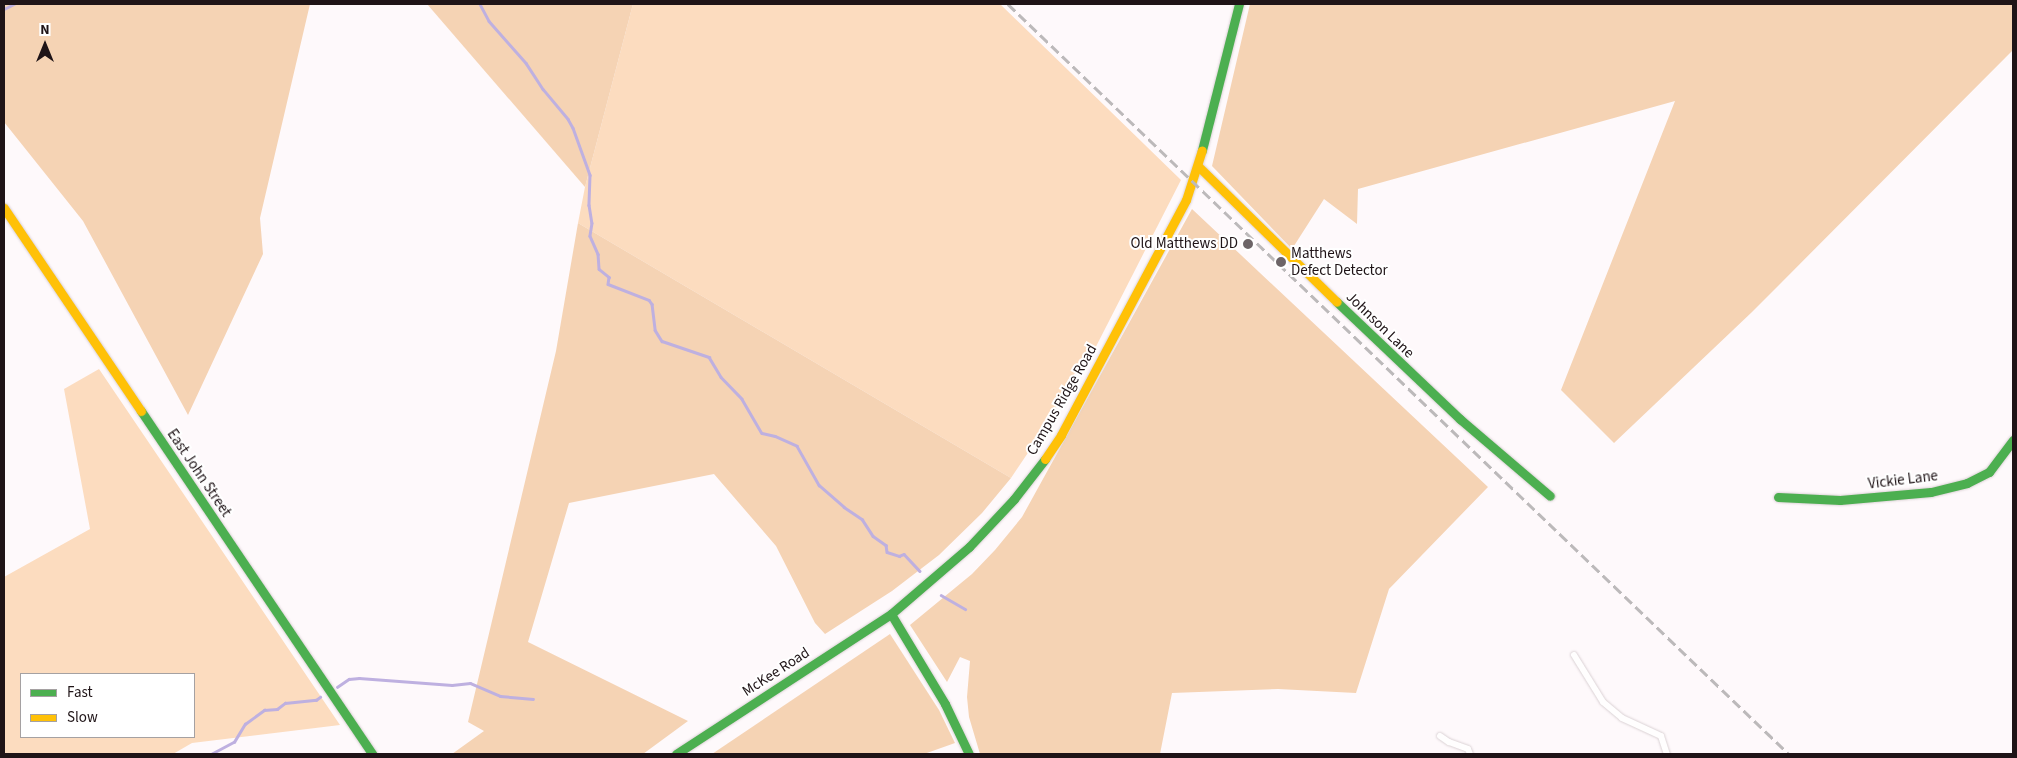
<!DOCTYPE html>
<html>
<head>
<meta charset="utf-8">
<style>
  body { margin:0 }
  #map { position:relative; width:2017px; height:758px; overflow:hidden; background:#fef9fb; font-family:"Source Sans 3",sans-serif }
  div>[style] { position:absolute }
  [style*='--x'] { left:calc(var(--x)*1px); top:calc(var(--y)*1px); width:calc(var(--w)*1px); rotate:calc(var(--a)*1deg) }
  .green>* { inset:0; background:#fcdcbf }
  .forest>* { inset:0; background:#f5d3b4 }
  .stream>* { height:2.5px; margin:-1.25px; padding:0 1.25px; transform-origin:1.25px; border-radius:1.25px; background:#beb0e0 }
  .roads { filter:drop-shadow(0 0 1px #dbd2d5) drop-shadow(0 0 1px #dbd2d5) }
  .street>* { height:6px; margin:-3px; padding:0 3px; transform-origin:3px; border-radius:3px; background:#fffefe }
  .fast>* { height:9px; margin:-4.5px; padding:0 4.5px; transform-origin:4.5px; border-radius:4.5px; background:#4caf50 }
  .slow>* { height:9px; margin:-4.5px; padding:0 4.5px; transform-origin:4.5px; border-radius:4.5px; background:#ffc107 }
  .rail>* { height:2.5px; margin-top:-1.25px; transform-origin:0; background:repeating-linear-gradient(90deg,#bcb9ba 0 10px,transparent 0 15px) }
  .dots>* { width:14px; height:14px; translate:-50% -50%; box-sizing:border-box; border:2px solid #fff; border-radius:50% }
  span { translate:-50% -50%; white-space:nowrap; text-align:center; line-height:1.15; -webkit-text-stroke:4px #fff; paint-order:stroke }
  .poi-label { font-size:15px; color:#1f1417 }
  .right { translate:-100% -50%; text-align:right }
  .left { translate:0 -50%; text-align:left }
  .street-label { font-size:15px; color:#1f1417 }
  .frame { position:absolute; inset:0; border:5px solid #1f1417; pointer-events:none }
  .legend { position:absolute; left:20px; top:673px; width:175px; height:65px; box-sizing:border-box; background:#fff; border:1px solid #a5a1a2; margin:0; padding:6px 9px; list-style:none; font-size:15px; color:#1f1417 }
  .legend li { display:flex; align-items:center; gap:10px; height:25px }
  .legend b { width:25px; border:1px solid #a5a1a2 }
  .north { position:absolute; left:20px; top:20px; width:50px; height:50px; -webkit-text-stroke:4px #fff; paint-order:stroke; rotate:0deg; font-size:14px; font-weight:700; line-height:20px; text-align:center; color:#1f1417 }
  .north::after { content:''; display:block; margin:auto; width:18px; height:22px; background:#1f1417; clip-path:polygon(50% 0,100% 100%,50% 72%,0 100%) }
</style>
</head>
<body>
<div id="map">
  <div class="green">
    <div style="clip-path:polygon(633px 4px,1000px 4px,1181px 180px,1082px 374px,1076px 371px,1044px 429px,1011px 478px,578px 223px,585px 187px)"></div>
    <div style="clip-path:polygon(evenodd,99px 369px,340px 725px,192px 743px,173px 754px,4px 754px,4px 577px,90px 529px,64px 389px,99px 369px,21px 674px,194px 674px,194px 737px,21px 737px,21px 674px)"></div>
  </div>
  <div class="forest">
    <div style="clip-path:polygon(4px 4px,310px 4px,260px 218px,263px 254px,188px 415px,83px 221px,4px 122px)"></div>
    <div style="clip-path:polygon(427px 4px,633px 4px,585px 187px)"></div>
    <div style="clip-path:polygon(1250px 4px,2013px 4px,2013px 50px,1752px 312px,1614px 443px,1561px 390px,1675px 101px,1358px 189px,1357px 224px,1324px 199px,1292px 249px,1212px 166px)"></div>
    <div style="clip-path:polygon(1192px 209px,1488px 487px,1389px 589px,1356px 693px,1278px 689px,1172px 693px,1160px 754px,980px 754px,969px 717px,967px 697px,970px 661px,960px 657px,947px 682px,910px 625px,972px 574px,995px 550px,1022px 517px)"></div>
    <div style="clip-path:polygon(578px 223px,1011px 478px,982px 513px,939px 555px,892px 591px,825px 634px,815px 623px,776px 546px,714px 474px,569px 503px,528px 642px,688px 721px,643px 754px,452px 754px,484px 731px,468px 722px,556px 351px)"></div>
    <div style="clip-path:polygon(890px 634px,939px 710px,955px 743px,924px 754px,712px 754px)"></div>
  </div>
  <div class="stream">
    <div style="--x:480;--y:4;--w:19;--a:62"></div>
    <div style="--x:489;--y:21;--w:56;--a:48.6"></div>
    <div style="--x:526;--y:63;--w:31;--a:57"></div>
    <div style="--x:543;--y:89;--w:39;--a:50"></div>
    <div style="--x:568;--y:119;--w:10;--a:61"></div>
    <div style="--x:573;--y:128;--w:50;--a:70.1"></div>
    <div style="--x:590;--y:175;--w:30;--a:92"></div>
    <div style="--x:589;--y:205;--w:18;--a:81"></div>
    <div style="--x:592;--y:223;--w:13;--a:99"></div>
    <div style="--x:590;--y:236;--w:20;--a:66"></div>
    <div style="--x:598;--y:254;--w:15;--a:86"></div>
    <div style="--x:599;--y:269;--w:13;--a:39"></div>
    <div style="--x:609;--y:277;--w:7;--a:98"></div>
    <div style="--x:608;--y:284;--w:44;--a:21.3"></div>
    <div style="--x:649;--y:300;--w:5;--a:53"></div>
    <div style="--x:652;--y:304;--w:26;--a:83"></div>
    <div style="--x:655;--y:330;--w:13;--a:58"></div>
    <div style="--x:662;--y:341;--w:50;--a:18.8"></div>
    <div style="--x:709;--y:357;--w:23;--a:59"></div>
    <div style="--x:721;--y:377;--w:30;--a:46"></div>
    <div style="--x:742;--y:399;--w:39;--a:60"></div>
    <div style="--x:762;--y:433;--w:13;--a:13"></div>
    <div style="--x:775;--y:436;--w:24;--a:24"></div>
    <div style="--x:797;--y:446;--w:45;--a:60.6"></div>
    <div style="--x:819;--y:485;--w:33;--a:41"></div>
    <div style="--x:844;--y:507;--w:22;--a:34"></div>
    <div style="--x:862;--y:519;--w:20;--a:57"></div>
    <div style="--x:873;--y:536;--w:16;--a:35"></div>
    <div style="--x:886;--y:545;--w:7;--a:82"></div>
    <div style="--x:887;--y:552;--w:13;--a:18"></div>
    <div style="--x:899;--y:556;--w:5;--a:-22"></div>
    <div style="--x:904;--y:554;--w:23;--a:47"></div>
    <div style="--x:4;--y:9;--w:11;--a:-27"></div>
    <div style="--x:941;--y:595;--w:28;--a:30"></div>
    <div style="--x:337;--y:687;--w:14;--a:-34"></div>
    <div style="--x:349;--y:679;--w:10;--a:-6"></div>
    <div style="--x:359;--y:678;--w:93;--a:4.3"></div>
    <div style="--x:452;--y:685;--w:18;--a:-6"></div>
    <div style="--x:470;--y:683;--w:33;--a:23"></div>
    <div style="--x:500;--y:696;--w:33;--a:5"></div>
    <div style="--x:211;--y:754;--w:26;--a:-28"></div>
    <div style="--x:234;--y:742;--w:21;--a:-59"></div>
    <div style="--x:245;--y:724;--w:24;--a:-36"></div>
    <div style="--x:264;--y:710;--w:13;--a:-4"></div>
    <div style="--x:277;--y:709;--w:10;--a:-37"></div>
    <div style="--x:285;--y:703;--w:31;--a:-6"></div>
    <div style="--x:316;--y:700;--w:5;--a:-37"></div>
  </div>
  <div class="roads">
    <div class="street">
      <div style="--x:1574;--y:655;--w:55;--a:58.3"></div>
      <div style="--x:1603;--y:702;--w:25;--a:40"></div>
      <div style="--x:1622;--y:718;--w:43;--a:24.8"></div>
      <div style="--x:1661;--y:736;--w:19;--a:72"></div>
      <div style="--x:1440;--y:736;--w:11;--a:34"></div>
      <div style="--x:1449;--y:742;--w:20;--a:20"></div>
      <div style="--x:1468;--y:749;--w:5;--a:68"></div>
    </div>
    <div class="fast">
      <div style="--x:1202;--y:150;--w:151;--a:-75.8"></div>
      <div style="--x:1337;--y:302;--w:170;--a:43.6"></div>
      <div style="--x:1460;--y:419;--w:118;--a:40.5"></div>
      <div style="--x:141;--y:411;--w:414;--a:56"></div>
      <div style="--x:1778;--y:497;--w:62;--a:2.8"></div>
      <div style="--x:1840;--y:500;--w:91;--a:-5"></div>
      <div style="--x:1931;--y:492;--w:37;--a:-14"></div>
      <div style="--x:1967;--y:483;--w:25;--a:-27"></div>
      <div style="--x:1989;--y:472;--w:40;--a:-53"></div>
      <div style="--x:891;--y:614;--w:105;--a:59"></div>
      <div style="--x:945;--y:704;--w:55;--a:64.4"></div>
      <div style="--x:676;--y:754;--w:257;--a:-33.1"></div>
      <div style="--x:891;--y:614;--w:103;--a:-40.7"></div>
      <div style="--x:969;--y:547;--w:66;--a:-46.8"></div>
      <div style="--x:1014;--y:499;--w:51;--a:-52.2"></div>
    </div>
    <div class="slow">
      <div style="--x:1198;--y:166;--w:194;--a:44.4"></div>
      <div style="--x:4;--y:208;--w:245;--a:56"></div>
      <div style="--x:1045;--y:459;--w:29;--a:-56"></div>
      <div style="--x:1061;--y:435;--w:266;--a:-62"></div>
      <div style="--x:1186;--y:200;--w:52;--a:-72.3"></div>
    </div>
  </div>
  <div class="rail">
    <div style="--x:1008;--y:4;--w:1083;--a:43.84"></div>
  </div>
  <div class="dots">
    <div style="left:1248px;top:244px;background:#6d6467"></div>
    <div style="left:1281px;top:262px;background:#6d6467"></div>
  </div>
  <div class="poi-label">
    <span class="right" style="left:1238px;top:244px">Old Matthews DD</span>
    <span class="left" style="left:1291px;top:262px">Matthews<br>Defect Detector</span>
  </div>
  <div class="street-label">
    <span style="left:1380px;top:325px;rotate:44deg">Johnson Lane</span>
    <span style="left:1062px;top:400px;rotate:-60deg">Campus Ridge Road</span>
    <span style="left:199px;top:473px;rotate:56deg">East John Street</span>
    <span style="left:1903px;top:480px;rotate:-7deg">Vickie Lane</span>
    <span style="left:776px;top:672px;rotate:-33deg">McKee Road</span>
  </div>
  <div class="frame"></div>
  <ul class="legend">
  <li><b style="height:6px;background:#4caf50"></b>Fast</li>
  <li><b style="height:6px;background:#ffc107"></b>Slow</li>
  </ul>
  <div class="north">N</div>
</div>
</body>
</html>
